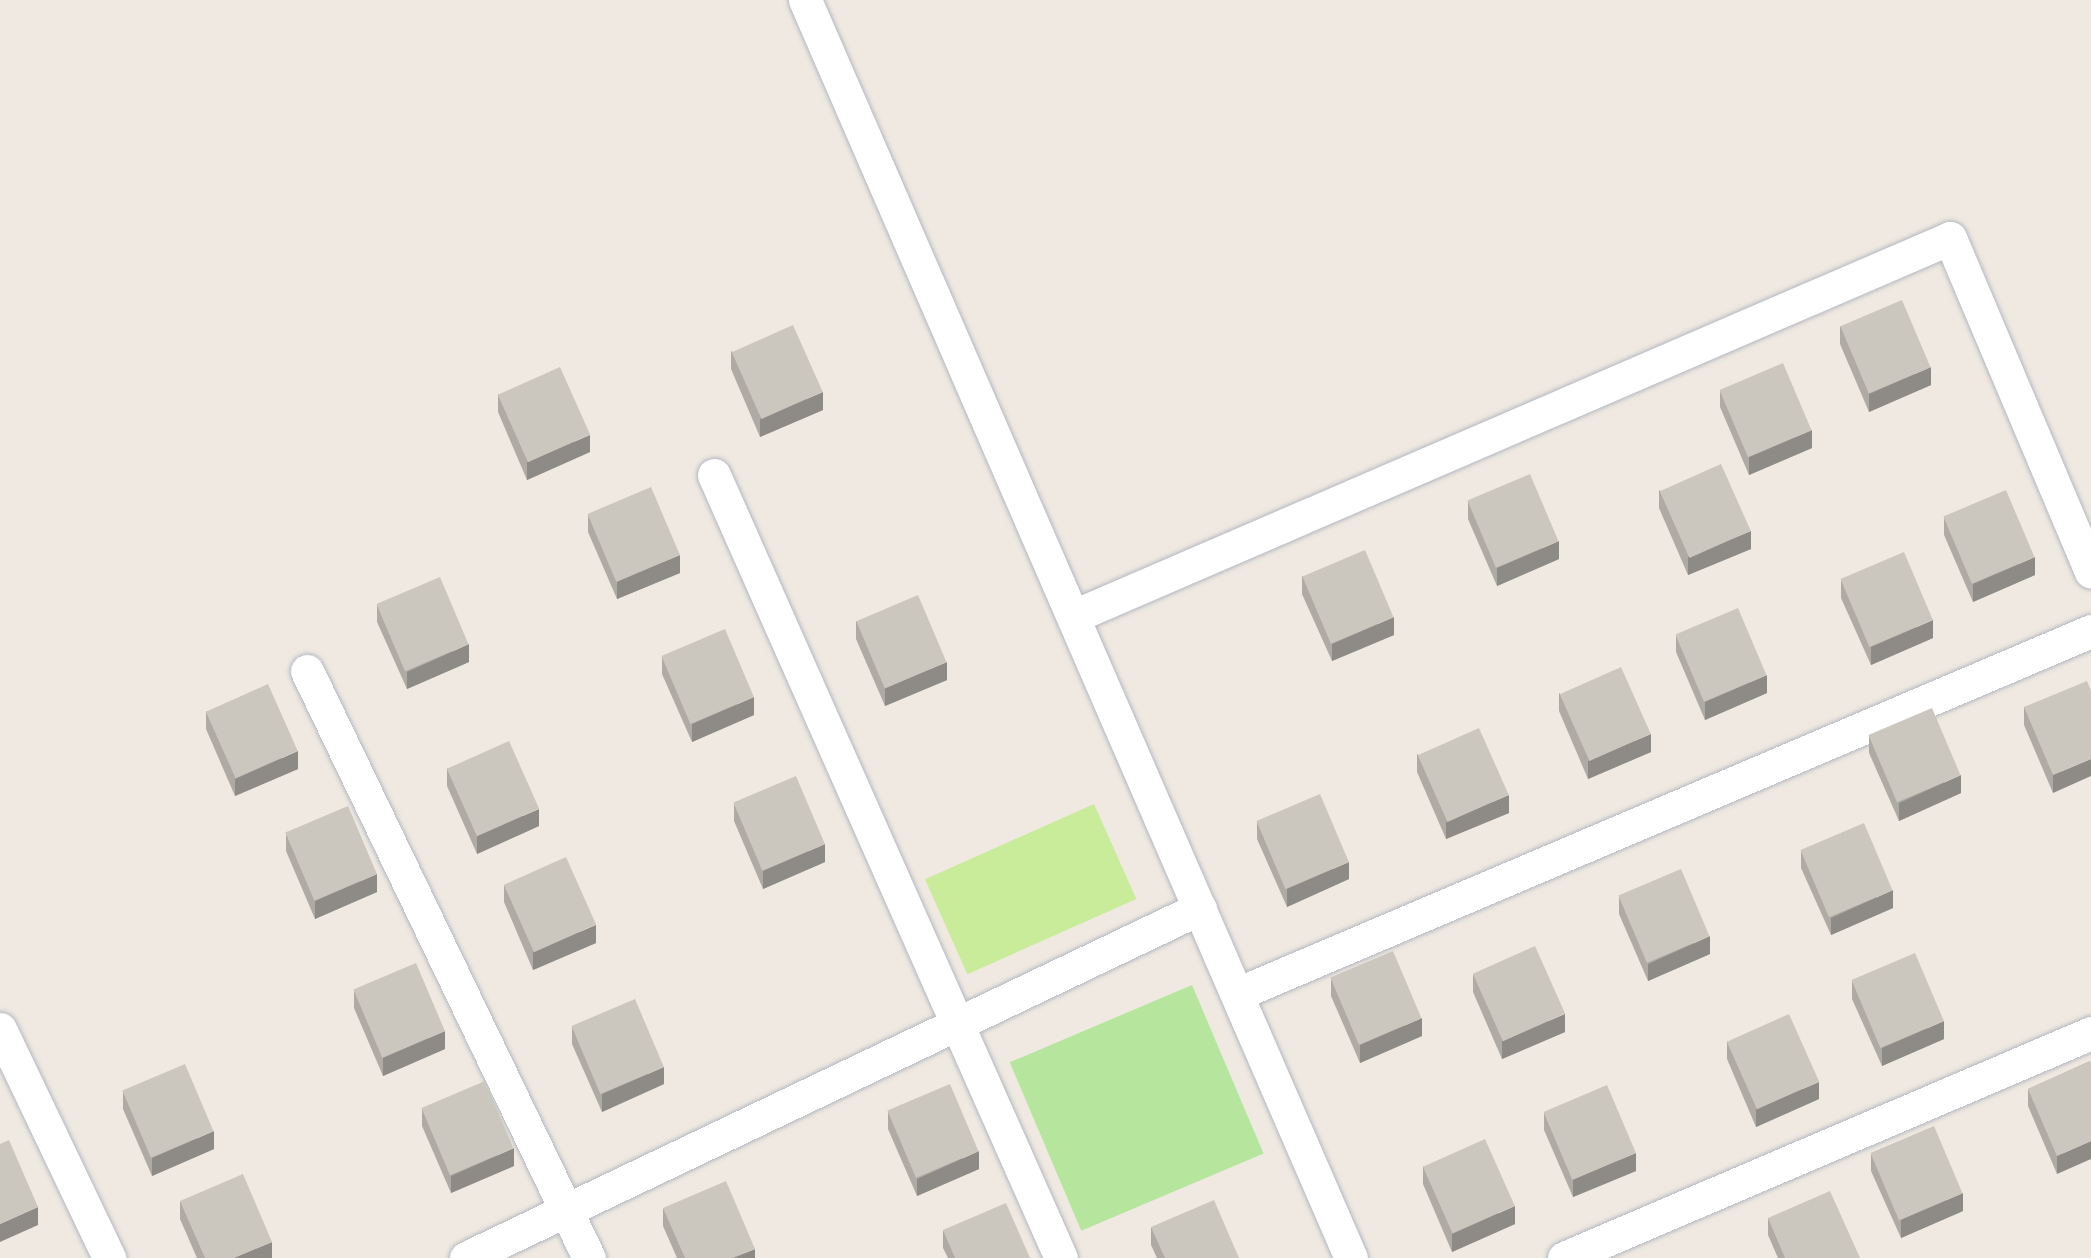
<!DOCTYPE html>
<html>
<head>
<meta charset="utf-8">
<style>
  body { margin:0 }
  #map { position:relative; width:2091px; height:1258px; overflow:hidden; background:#efe9e1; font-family:"DejaVu Sans",sans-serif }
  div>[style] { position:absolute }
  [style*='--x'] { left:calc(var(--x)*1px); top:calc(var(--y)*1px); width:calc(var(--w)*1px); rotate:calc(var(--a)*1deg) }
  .green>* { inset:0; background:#b6e59e; transform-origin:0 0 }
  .pitch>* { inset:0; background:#c9ec9a; transform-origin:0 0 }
  .roads { filter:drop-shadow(0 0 2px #b4b7c1) drop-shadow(0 0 2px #b4b7c1) }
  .street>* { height:33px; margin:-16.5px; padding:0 16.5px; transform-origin:16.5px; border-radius:16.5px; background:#fff }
  .wall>* { inset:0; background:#afaba4 }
  .shaded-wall>* { inset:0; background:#8e8b86 }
  .building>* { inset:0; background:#cbc7bf; transform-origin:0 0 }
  span { translate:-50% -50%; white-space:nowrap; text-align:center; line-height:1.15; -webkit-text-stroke:4.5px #fff; paint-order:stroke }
</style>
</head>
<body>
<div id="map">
  <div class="green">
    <div style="left:1192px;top:985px;width:183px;height:198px;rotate:67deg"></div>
  </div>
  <div class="pitch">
    <div style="left:1094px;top:804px;width:104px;height:185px;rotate:66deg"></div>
  </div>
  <div class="roads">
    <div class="street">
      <div style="--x:805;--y:0;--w:1371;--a:66.54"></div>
      <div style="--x:714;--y:475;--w:856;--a:66.1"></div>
      <div style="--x:1074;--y:616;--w:954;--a:-23.34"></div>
      <div style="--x:1950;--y:238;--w:362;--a:67.1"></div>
      <div style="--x:307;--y:671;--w:651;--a:64.34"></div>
      <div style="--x:1237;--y:994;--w:928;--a:-23.03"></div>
      <div style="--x:0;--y:1029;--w:254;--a:64.5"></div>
      <div style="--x:466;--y:1258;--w:813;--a:-25.49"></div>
      <div style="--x:1564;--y:1258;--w:573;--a:-23.12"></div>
    </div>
  </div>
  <div class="wall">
    <div style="clip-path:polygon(1840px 326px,1931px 385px,1869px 412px,1840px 344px)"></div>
    <div style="clip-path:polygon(731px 351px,823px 410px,760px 437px,731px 369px)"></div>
    <div style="clip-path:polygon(1720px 390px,1812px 448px,1749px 475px,1720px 407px)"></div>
    <div style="clip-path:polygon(498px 394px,590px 452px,527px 480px,498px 412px)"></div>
    <div style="clip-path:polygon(1659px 490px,1751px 549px,1688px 575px,1659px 508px)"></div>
    <div style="clip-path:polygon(1468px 501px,1559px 559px,1497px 586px,1468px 519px)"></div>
    <div style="clip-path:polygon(588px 514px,680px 573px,617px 599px,588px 532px)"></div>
    <div style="clip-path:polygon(1944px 517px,2035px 575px,1973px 602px,1944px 535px)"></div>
    <div style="clip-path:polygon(1302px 576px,1394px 635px,1332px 661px,1302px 594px)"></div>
    <div style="clip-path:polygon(1841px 580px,1933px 638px,1871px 665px,1841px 598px)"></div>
    <div style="clip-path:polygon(377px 604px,469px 662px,407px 689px,377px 622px)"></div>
    <div style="clip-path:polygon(856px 621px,947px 680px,885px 706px,856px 639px)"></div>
    <div style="clip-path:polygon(1676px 635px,1767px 693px,1705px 720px,1676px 652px)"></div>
    <div style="clip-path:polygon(662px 657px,754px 715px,692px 742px,662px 674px)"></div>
    <div style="clip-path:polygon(2091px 691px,2053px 793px,2024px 725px,2024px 707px)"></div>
    <div style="clip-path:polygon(1559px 693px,1651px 752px,1588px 779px,1559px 711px)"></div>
    <div style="clip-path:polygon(206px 711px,298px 769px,235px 796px,206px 729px)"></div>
    <div style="clip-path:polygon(1869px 735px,1961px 793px,1899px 821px,1869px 753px)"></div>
    <div style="clip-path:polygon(1417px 754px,1509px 813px,1446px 839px,1417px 772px)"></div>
    <div style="clip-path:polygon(447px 768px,539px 826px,477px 854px,447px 786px)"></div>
    <div style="clip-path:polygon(734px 804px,825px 862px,763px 889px,734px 821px)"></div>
    <div style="clip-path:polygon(1257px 821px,1349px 879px,1287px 907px,1257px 839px)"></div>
    <div style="clip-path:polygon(286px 834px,377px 892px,315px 919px,286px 851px)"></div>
    <div style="clip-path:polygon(1801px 850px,1893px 908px,1831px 935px,1801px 868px)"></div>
    <div style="clip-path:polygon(504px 885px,596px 943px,533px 970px,504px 902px)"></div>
    <div style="clip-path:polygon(1619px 896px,1710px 954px,1648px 981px,1619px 914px)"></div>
    <div style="clip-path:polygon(1473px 974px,1565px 1032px,1502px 1059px,1473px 992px)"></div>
    <div style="clip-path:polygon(1331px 978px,1422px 1036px,1360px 1063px,1331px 996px)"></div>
    <div style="clip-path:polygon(1852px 981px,1944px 1039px,1882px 1066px,1852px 999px)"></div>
    <div style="clip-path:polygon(354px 991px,445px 1049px,383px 1076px,354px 1008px)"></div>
    <div style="clip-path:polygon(572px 1026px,664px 1084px,602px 1112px,572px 1044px)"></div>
    <div style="clip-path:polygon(1727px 1041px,1819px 1099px,1756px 1127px,1727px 1059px)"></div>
    <div style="clip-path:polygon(2090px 1061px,2057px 1174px,2028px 1106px,2028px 1089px)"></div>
    <div style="clip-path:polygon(123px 1091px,214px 1149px,152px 1176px,123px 1109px)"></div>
    <div style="clip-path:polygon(422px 1108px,514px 1166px,451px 1193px,422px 1126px)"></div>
    <div style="clip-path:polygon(888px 1111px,979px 1169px,917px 1196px,888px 1129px)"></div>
    <div style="clip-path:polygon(1544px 1112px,1636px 1171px,1573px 1197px,1544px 1130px)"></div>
    <div style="clip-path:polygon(1871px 1153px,1963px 1211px,1901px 1238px,1871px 1171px)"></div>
    <div style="clip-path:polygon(1423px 1166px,1515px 1224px,1452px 1252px,1423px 1184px)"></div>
    <div style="clip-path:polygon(180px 1201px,272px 1258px,197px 1258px,180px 1219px)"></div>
    <div style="clip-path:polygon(663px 1208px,755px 1258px,677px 1258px,663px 1226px)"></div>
    <div style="clip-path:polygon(1768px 1218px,1860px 1258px,1778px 1258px,1768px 1235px)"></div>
    <div style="clip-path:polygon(1151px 1227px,1239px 1258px,1157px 1258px,1151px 1245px)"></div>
    <div style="clip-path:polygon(943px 1230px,1030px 1258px,948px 1258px,943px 1248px)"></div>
  </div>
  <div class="shaded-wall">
    <div style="clip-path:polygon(1931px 367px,1931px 385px,1869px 412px,1869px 394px)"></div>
    <div style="clip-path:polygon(823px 392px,823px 410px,760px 437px,760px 419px)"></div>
    <div style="clip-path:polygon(1812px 430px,1812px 448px,1749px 475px,1749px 457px)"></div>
    <div style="clip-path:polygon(590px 435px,590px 452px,527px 480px,527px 462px)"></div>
    <div style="clip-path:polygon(1751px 531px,1751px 549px,1688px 575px,1688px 557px)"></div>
    <div style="clip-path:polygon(1559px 541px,1559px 559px,1497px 586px,1497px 568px)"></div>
    <div style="clip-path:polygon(680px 555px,680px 573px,617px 599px,617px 581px)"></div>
    <div style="clip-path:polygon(2035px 557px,2035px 575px,1973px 602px,1973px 584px)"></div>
    <div style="clip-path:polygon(1394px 617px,1394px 635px,1332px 661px,1332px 644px)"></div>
    <div style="clip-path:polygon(1933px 620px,1933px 638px,1871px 665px,1871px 647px)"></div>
    <div style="clip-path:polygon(469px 644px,469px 662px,407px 689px,407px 672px)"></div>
    <div style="clip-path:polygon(947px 662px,947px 680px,885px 706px,885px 688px)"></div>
    <div style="clip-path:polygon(1767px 675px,1767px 693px,1705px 720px,1705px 702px)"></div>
    <div style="clip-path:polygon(754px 697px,754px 715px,692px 742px,692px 724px)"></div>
    <div style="clip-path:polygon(1651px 734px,1651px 752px,1588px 779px,1588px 761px)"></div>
    <div style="clip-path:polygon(298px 751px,298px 769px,235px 796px,235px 779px)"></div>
    <div style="clip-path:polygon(2091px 759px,2091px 776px,2053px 793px,2053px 775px)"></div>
    <div style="clip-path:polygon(1961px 775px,1961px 793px,1899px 821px,1899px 803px)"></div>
    <div style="clip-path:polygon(1509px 795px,1509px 813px,1446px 839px,1446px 822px)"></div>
    <div style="clip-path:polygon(539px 809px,539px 826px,477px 854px,477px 836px)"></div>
    <div style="clip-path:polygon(825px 844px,825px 862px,763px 889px,763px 871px)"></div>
    <div style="clip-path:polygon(1349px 862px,1349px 879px,1287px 907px,1287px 889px)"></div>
    <div style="clip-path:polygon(377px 874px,377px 892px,315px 919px,315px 901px)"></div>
    <div style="clip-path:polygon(1893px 890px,1893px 908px,1831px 935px,1831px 918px)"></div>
    <div style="clip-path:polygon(596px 925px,596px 943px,533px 970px,533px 952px)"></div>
    <div style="clip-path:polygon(1710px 936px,1710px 954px,1648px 981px,1648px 964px)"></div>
    <div style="clip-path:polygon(1565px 1014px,1565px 1032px,1502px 1059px,1502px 1041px)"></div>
    <div style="clip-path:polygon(1422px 1018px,1422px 1036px,1360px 1063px,1360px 1045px)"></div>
    <div style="clip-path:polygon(1944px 1021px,1944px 1039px,1882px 1066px,1882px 1048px)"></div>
    <div style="clip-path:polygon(445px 1031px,445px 1049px,383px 1076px,383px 1058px)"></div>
    <div style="clip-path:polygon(664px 1067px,664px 1084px,602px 1112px,602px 1094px)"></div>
    <div style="clip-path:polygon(1819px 1082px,1819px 1099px,1756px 1127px,1756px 1109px)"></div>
    <div style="clip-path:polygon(214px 1131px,214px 1149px,152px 1176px,152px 1158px)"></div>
    <div style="clip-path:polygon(2091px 1141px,2091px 1159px,2057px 1174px,2057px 1156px)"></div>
    <div style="clip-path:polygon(514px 1148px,514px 1166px,451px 1193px,451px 1176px)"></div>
    <div style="clip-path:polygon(979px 1151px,979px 1169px,917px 1196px,917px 1179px)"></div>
    <div style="clip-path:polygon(1636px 1153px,1636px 1171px,1573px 1197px,1573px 1179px)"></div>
    <div style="clip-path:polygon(1963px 1193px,1963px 1211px,1901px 1238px,1901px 1220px)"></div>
    <div style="clip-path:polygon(1515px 1206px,1515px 1224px,1452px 1252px,1452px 1234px)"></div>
    <div style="clip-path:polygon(38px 1207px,38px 1225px,0 1242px,0 1224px)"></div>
    <div style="clip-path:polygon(272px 1242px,272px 1258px,234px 1258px)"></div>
    <div style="clip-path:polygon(755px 1249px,755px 1258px,733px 1258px)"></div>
  </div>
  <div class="building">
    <div style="left:1902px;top:300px;width:73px;height:67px;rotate:67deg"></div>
    <div style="left:793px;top:325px;width:73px;height:67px;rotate:66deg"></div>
    <div style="left:1783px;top:363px;width:73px;height:69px;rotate:67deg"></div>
    <div style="left:560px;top:367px;width:74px;height:68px;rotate:66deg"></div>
    <div style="left:1721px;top:464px;width:73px;height:67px;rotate:66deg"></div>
    <div style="left:1530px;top:474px;width:73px;height:68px;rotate:67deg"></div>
    <div style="left:651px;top:487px;width:74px;height:69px;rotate:67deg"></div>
    <div style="left:2006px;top:490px;width:73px;height:68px;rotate:67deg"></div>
    <div style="left:1365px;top:550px;width:73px;height:68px;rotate:67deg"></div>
    <div style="left:1904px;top:552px;width:74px;height:69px;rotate:67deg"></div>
    <div style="left:440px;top:577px;width:73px;height:69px;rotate:67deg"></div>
    <div style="left:918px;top:595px;width:73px;height:67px;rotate:67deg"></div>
    <div style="left:1738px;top:608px;width:73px;height:68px;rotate:67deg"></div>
    <div style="left:725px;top:629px;width:74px;height:69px;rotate:67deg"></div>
    <div style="left:1621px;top:667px;width:73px;height:67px;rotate:66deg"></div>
    <div style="clip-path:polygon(2087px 681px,2091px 691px,2091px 759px,2053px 775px,2024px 707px)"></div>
    <div style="left:268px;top:684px;width:73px;height:68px;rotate:66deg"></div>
    <div style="left:1932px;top:708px;width:73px;height:69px;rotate:67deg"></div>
    <div style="left:1479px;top:728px;width:73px;height:67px;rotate:66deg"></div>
    <div style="left:509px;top:741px;width:74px;height:68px;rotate:66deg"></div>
    <div style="left:796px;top:776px;width:74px;height:68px;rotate:67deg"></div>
    <div style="left:1320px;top:794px;width:74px;height:69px;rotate:67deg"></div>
    <div style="left:348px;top:806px;width:74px;height:68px;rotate:67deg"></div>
    <div style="left:1864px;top:823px;width:73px;height:69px;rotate:67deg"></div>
    <div style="left:566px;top:857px;width:74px;height:68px;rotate:66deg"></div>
    <div style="left:1681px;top:869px;width:73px;height:68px;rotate:67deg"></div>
    <div style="left:1535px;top:946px;width:74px;height:68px;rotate:66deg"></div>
    <div style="left:1393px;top:951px;width:73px;height:68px;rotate:67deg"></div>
    <div style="left:1915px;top:953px;width:74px;height:69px;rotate:67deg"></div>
    <div style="left:416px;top:963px;width:74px;height:68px;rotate:67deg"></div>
    <div style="left:635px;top:999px;width:74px;height:69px;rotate:67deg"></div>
    <div style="left:1789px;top:1014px;width:74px;height:68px;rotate:66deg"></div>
    <div style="clip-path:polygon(2090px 1061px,2091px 1063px,2091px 1141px,2057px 1156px,2028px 1089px)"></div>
    <div style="left:185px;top:1064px;width:73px;height:68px;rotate:67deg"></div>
    <div style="left:485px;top:1081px;width:73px;height:69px;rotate:67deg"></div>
    <div style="left:950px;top:1084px;width:73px;height:68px;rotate:67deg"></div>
    <div style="left:1607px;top:1085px;width:74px;height:69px;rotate:67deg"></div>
    <div style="left:1934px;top:1126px;width:73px;height:69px;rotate:67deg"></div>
    <div style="left:1485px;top:1139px;width:73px;height:68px;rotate:66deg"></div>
    <div style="clip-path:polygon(9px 1140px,38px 1207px,0 1224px,0 1144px)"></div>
    <div style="clip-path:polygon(243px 1174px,272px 1242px,234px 1258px,205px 1258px,180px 1201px)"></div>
    <div style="clip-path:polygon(726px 1181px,755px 1249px,733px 1258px,685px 1258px,663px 1208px)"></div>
    <div style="clip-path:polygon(1830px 1191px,1860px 1258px,1785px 1258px,1768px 1218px)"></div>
    <div style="clip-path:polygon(1214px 1200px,1239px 1258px,1165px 1258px,1151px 1227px)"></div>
    <div style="clip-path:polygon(1006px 1203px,1030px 1258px,955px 1258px,943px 1230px)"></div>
  </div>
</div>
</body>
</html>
